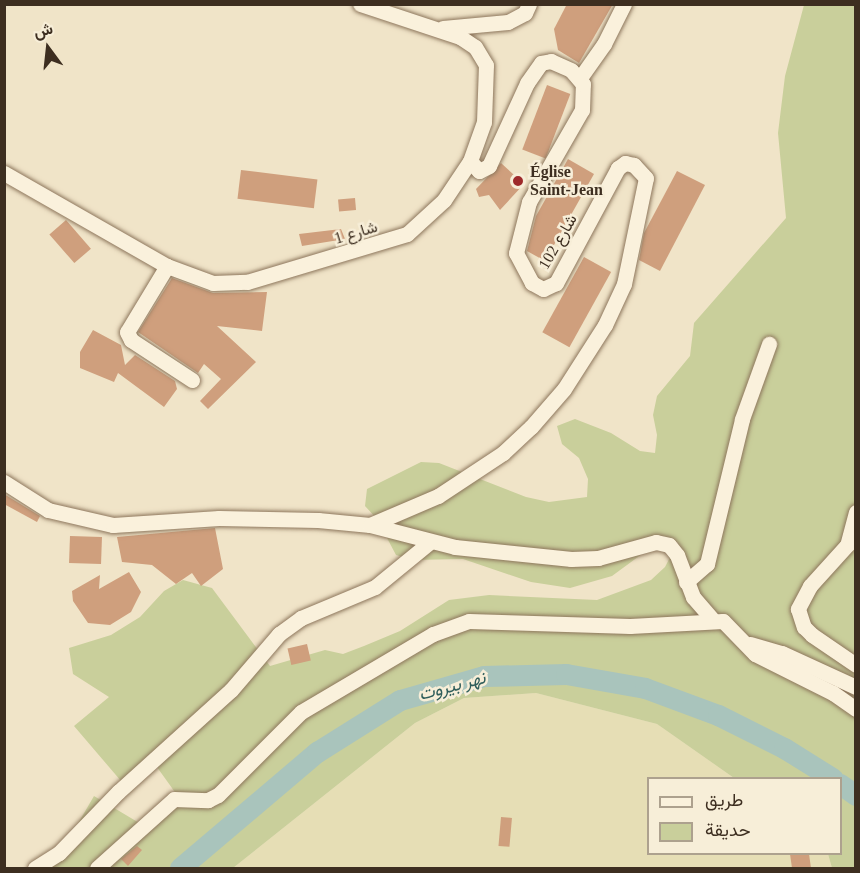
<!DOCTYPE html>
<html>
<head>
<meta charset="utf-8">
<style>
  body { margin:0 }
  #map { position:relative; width:860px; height:873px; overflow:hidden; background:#f0e4c8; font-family:"Times New Roman",Vazirmatn,serif }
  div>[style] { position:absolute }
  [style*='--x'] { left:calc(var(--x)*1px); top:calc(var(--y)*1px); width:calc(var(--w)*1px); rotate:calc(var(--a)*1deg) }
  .farmland>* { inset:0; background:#e6deb5 }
  .green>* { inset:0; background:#c9cf9b }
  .river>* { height:21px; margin:-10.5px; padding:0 10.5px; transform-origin:10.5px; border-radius:10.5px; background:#a9c4bc }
  .building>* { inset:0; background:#cf9f7d; transform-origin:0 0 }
  .roads { filter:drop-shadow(0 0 2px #8d765c) drop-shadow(0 0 2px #8d765c) }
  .minor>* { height:15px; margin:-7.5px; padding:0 7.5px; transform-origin:7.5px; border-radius:7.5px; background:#faf1dc }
  .dots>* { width:16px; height:16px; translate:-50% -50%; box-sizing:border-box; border:3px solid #f7eed8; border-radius:50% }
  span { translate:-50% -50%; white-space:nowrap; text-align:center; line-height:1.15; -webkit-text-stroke:5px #f7eed8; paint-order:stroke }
  .poi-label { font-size:16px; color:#3d2e20; font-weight:700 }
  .left { translate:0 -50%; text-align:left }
  .street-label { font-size:16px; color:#3d2e20 }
  .water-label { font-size:18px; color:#2f5d5a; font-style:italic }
  .frame { position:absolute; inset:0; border:6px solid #3d2e20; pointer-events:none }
  .legend { position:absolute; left:647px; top:777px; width:195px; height:78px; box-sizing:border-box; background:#f7eed8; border:2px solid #ada18e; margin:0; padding:8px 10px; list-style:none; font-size:18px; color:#3d2e20 }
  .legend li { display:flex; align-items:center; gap:12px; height:30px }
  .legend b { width:30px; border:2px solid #ada18e }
  .north { position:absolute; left:18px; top:18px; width:60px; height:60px; -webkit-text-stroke:4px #f7eed8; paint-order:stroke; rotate:345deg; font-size:16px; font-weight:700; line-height:24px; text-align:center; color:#3d2e20 }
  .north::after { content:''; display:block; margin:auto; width:21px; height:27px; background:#3d2e20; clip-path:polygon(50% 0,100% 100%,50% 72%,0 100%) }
</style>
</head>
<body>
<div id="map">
  <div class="farmland">
    <div style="clip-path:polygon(536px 693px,657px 724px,734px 778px,648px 778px,648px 854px,828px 854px,832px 868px,233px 868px,415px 723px,464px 698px)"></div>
  </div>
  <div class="green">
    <div style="clip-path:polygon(804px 5px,855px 5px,855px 868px,832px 868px,828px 854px,840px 854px,840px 778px,734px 778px,657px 724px,536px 693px,464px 698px,415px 723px,233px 868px,52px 868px,94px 796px,146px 827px,177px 795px,149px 756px,121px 781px,74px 726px,109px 697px,73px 674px,69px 648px,111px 635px,140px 617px,164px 591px,183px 580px,212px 588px,270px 666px,325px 650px,343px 654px,364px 646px,400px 631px,449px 600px,489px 595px,597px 600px,651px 580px,665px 567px,678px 542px,657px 543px,612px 576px,570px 588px,531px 582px,463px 559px,413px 560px,396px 555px,377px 519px,365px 506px,367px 489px,421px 462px,439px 463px,526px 497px,549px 502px,587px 497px,588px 479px,579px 458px,562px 444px,557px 426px,575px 419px,611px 433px,640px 451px,655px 453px,657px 435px,653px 415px,657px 396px,690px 356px,694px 323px,786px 218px,778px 133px,785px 76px)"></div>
  </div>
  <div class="river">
    <div style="--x:840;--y:784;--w:19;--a:35"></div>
    <div style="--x:180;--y:868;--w:180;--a:-40.3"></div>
    <div style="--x:317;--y:752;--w:98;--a:-32.1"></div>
    <div style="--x:400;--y:700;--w:87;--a:-15.9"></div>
    <div style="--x:484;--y:676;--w:82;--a:-1.4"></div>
    <div style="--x:566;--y:674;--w:80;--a:10"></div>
    <div style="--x:645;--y:688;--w:78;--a:20.3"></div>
    <div style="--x:718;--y:715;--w:74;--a:26.6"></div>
    <div style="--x:784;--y:748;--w:57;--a:32"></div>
  </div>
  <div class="building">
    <div style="clip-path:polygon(567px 4px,613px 4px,579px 63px,558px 50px,554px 29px)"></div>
    <div style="left:547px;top:85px;width:25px;height:69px;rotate:21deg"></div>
    <div style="clip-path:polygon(568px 159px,594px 174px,545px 261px,527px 251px,536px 216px)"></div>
    <div style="clip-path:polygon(501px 163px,524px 184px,500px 210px,489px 195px,479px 197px,476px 189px)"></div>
    <div style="left:241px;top:170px;width:77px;height:29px;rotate:7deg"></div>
    <div style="clip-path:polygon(677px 171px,705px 185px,660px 271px,639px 260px,644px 233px)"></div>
    <div style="left:355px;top:198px;width:12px;height:17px;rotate:85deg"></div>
    <div style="left:66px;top:220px;width:38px;height:22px;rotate:49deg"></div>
    <div style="clip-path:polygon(341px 229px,345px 239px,302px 246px,299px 234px)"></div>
    <div style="left:584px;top:257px;width:31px;height:86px;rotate:29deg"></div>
    <div style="clip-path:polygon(172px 278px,213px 293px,267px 292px,262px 331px,217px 326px,256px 362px,208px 409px,200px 401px,221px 379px,204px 364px,198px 373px,138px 332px)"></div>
    <div style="clip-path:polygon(93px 330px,121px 345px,125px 365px,135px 355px,175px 381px,177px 389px,164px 407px,118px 373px,114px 382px,80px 368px,80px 352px)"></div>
    <div style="clip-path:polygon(4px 494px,40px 516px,37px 522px,4px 504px)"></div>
    <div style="clip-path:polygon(215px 528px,223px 569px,201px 586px,192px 573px,176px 584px,152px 565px,122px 562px,117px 537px)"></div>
    <div style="left:70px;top:536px;width:32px;height:27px;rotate:2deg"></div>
    <div style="clip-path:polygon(129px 572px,141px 592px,131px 612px,110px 625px,88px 623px,73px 601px,72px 591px,100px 575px,99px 589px)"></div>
    <div style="left:307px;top:644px;width:17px;height:20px;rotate:77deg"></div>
    <div style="left:501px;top:817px;width:11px;height:29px;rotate:5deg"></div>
    <div style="clip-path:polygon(137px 846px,142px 850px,128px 866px,121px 859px)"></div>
    <div style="clip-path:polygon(790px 854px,809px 854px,811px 868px,792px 868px)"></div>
  </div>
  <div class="roads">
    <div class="minor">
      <div style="--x:443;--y:28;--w:65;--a:-5.3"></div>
      <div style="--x:508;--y:22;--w:19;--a:-28"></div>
      <div style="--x:525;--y:13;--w:10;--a:-66"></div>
      <div style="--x:580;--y:78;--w:42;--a:-54.8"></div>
      <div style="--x:604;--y:44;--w:45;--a:-63.4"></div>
      <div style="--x:4;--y:173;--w:188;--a:29.7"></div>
      <div style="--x:167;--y:266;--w:49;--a:20.3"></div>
      <div style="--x:213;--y:283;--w:34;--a:-2"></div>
      <div style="--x:247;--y:282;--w:167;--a:-16.7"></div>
      <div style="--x:407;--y:234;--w:50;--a:-42.6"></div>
      <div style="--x:444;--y:200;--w:47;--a:-56.3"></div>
      <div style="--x:470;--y:161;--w:41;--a:-70.3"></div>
      <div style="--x:484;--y:122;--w:57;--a:-88"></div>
      <div style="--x:486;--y:65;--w:21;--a:-121"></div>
      <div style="--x:475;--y:47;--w:18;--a:-146"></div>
      <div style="--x:460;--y:37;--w:105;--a:-161.7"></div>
      <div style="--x:167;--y:266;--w:77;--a:121.2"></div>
      <div style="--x:127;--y:332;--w:9;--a:63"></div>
      <div style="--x:131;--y:340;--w:73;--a:33.3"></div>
      <div style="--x:4;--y:482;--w:52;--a:32.5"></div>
      <div style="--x:48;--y:510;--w:67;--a:13"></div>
      <div style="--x:113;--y:525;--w:106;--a:-3.8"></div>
      <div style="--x:219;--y:518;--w:99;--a:1.2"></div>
      <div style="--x:318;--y:520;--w:52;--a:5.5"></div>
      <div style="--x:370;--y:525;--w:88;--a:14.5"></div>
      <div style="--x:455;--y:547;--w:117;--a:5.9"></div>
      <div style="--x:571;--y:559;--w:27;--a:-2"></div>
      <div style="--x:598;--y:558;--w:60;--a:-15.4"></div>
      <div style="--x:656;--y:542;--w:13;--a:13"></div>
      <div style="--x:669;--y:545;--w:13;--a:51"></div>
      <div style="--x:677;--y:555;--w:45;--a:69.1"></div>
      <div style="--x:693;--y:597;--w:29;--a:49"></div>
      <div style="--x:856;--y:512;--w:34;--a:105"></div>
      <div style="--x:847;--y:545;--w:55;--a:132.1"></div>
      <div style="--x:810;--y:586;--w:26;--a:118"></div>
      <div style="--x:798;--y:609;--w:19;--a:72"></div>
      <div style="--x:804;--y:627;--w:11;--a:45"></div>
      <div style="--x:812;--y:635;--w:53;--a:34.3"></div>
      <div style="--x:370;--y:525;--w:74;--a:-23.1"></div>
      <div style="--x:438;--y:496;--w:78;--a:-33.5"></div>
      <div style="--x:503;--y:453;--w:38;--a:-43"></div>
      <div style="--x:531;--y:427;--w:50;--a:-49"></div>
      <div style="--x:564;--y:389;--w:76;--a:-57.4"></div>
      <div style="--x:605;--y:325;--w:45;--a:-65.1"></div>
      <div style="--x:624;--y:284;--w:108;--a:-78.3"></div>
      <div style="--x:646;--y:178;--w:18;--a:-133"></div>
      <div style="--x:634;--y:165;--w:9;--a:-167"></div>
      <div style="--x:625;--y:163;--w:9;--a:144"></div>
      <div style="--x:618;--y:168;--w:131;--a:118.3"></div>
      <div style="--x:556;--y:283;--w:14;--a:155"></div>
      <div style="--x:543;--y:289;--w:13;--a:-151"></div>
      <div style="--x:532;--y:283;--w:34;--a:-118"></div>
      <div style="--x:516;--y:253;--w:53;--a:-75.7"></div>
      <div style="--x:529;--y:202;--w:106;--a:-60.1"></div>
      <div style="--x:582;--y:110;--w:26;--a:-88"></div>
      <div style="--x:583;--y:84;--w:18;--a:-131"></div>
      <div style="--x:571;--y:70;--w:22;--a:-156"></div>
      <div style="--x:551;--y:61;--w:10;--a:169"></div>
      <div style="--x:541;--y:63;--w:24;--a:125"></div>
      <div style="--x:527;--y:83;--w:91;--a:114.6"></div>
      <div style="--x:489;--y:166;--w:11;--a:153"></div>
      <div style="--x:479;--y:171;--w:13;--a:-132"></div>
      <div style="--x:686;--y:582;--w:28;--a:-41"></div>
      <div style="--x:707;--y:564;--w:149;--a:-76.4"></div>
      <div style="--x:742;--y:419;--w:80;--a:-70.2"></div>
      <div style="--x:750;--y:644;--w:33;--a:16"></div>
      <div style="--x:782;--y:653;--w:81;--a:24.7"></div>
      <div style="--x:35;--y:868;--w:28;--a:-32"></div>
      <div style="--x:59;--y:853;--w:85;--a:-46"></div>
      <div style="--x:118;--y:792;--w:152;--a:-42.1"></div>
      <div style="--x:231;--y:690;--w:74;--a:-49.4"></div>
      <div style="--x:279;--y:634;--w:27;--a:-36"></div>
      <div style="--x:301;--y:618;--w:80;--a:-22.7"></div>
      <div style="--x:375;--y:587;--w:71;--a:-39.3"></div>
      <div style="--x:97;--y:868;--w:103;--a:-41.9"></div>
      <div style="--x:174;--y:799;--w:34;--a:2"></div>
      <div style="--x:208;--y:800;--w:11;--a:-27"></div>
      <div style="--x:218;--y:795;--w:117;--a:-45"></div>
      <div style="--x:301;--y:712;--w:153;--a:-30.6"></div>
      <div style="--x:433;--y:634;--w:38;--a:-20"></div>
      <div style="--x:469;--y:621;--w:161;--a:1.8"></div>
      <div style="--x:630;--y:626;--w:93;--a:-3.1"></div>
      <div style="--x:723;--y:621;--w:46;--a:45.9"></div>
      <div style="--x:755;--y:654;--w:87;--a:26.6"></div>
      <div style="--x:833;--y:693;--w:28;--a:35"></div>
    </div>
  </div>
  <div class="dots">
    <div style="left:518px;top:181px;background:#9e2a2b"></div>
  </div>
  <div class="poi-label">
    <span class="left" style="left:530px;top:181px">Église<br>Saint-Jean</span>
  </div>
  <div class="street-label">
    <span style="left:356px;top:233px;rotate:-17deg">شارع 1</span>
    <span style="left:558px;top:242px;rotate:-60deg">شارع 102</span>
  </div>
  <div class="water-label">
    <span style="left:452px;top:686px;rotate:-15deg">نهر بيروت</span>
  </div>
  <div class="frame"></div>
  <ul class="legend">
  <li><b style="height:8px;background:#faf1dc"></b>طريق</li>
  <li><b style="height:16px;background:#c9cf9b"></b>حديقة</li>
  </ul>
  <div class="north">ش</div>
</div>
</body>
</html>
